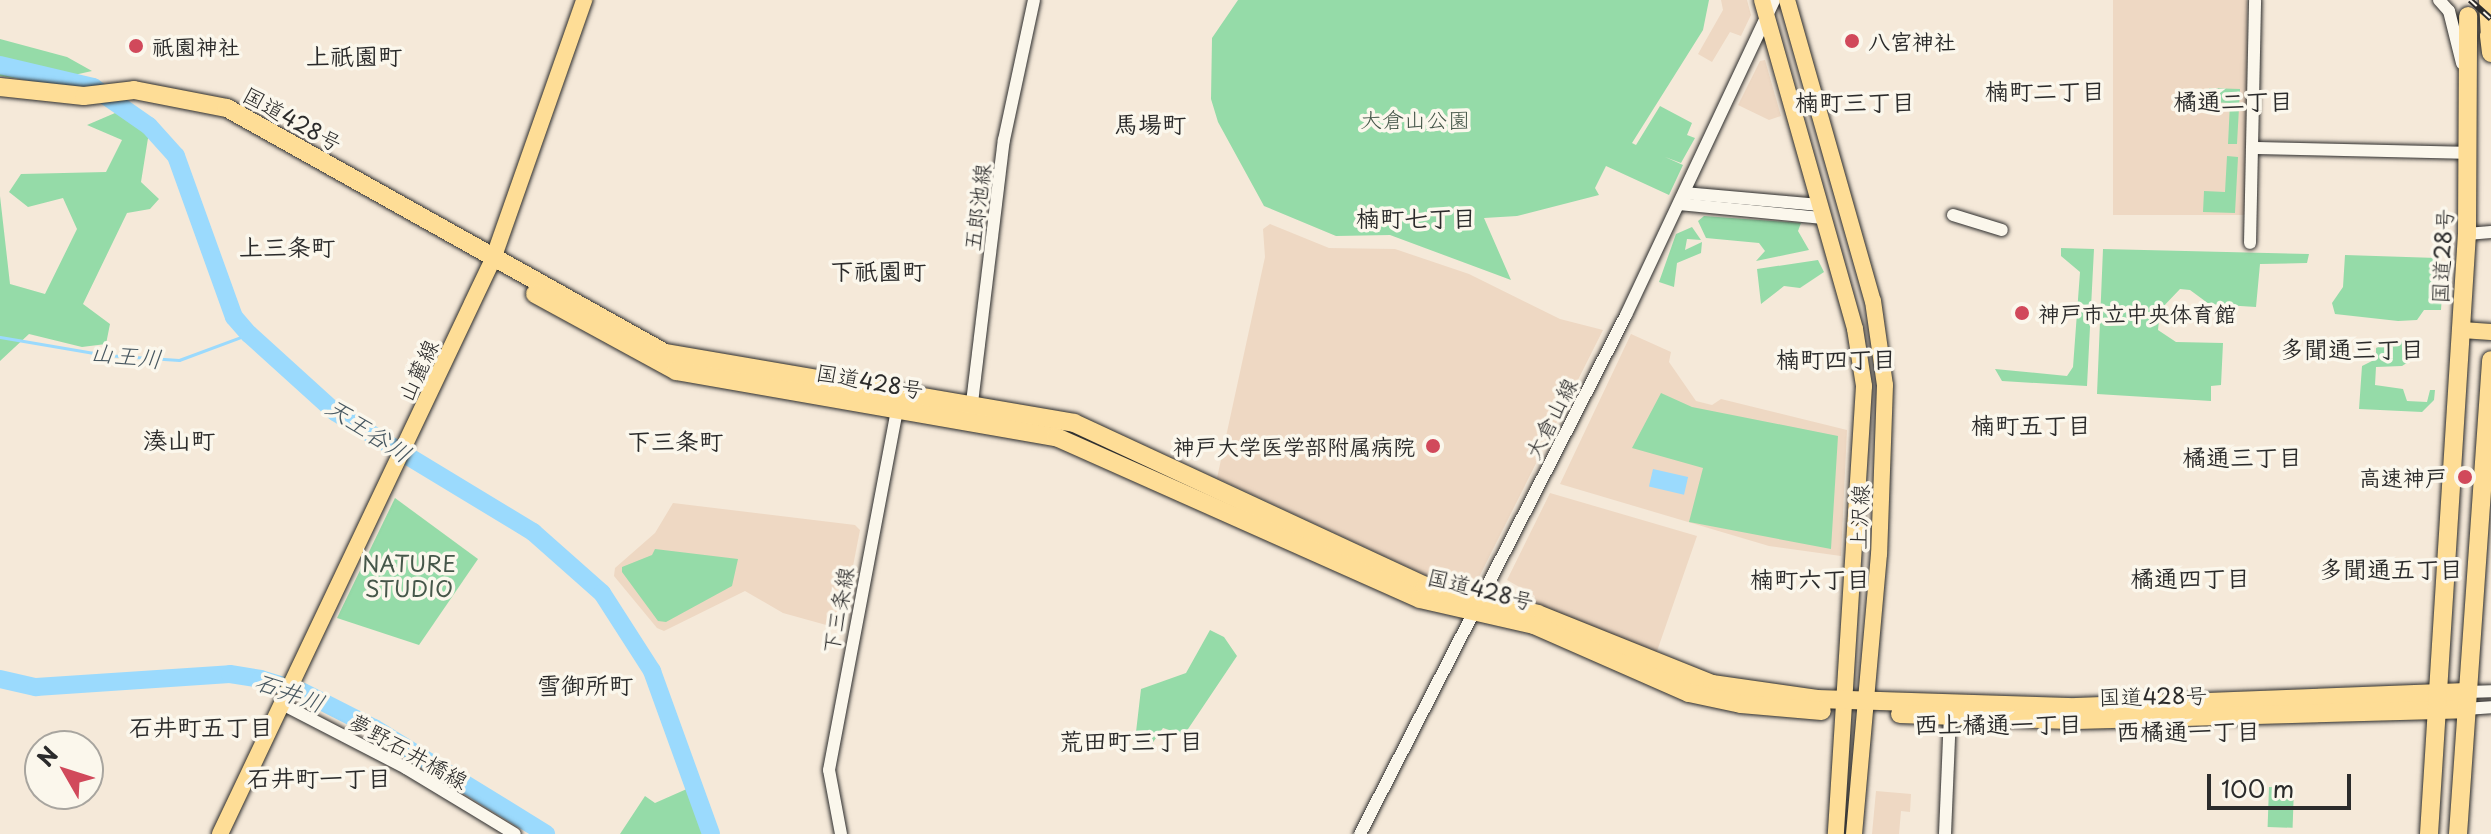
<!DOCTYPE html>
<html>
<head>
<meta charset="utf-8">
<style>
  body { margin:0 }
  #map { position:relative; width:2491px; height:834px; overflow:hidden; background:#f5e9d9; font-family:"Playpen Sans","Klee One",sans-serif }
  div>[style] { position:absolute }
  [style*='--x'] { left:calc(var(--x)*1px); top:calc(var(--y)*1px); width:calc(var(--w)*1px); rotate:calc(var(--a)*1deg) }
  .built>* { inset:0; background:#eed8c3; transform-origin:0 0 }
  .green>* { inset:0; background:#95dba8; transform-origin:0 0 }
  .water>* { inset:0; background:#9bdafd; transform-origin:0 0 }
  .stream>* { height:3px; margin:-1.5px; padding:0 1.5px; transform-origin:1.5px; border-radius:1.5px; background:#9bdafd }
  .river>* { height:18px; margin:-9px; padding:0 9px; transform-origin:9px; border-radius:9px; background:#9bdafd }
  .roads { filter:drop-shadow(0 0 2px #2b2b2b) drop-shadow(0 0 2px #2b2b2b) }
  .minor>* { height:12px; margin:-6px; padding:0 6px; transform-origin:6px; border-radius:6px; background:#fbf7ec }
  .major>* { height:16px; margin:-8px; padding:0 8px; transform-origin:8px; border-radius:8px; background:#fedd96 }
  .highway>* { height:18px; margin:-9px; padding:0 9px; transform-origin:9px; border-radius:9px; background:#fedd96 }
  .rail>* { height:6px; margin-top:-3px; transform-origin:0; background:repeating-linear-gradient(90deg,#fbf7ec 0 9px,#2b2b2b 0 18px); box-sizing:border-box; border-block:2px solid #2b2b2b }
  .dots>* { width:22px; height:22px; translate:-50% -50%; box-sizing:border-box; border:4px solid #fbf7ec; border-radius:50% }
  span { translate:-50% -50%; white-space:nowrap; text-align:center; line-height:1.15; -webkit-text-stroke:7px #fbf7ec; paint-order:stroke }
  .poi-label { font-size:22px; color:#2b2b2b; font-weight:700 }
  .left { translate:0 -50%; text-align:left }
  .right { translate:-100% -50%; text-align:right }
  .street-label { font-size:22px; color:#2b2b2b }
  .park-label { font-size:22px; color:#46574a }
  .neighbourhood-label { font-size:24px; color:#2b2b2b; font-weight:700 }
  .water-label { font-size:24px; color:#475760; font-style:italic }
  .north { position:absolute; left:24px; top:730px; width:80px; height:80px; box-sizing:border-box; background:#fbf7ec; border:2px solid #a8a59f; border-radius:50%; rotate:309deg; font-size:22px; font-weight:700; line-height:32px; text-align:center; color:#2b2b2b }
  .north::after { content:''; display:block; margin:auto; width:28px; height:36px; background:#d1495b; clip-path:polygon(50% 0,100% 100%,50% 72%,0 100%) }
  .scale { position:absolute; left:2207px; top:774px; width:144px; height:36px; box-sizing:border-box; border:4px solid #2b2b2b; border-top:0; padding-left:10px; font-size:24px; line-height:28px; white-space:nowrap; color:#2b2b2b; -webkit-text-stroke:6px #fbf7ec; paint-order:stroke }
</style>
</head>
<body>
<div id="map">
  <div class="built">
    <div style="clip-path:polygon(1721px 0,1747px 0,1751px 15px,1741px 36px,1730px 32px,1712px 62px,1698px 54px,1723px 10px)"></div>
    <div style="left:2113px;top:0;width:134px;height:215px"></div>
    <div style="clip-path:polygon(1765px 60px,1781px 116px,1769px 120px,1738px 105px,1760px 61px)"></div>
    <div style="clip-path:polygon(1270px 224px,1329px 248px,1395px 249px,1469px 274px,1560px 319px,1603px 330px,1478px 579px,1463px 587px,1436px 580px,1217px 478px,1265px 257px,1263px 229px)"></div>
    <div style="clip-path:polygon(1631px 334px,1671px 352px,1669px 362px,1696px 401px,1712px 405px,1721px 399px,1847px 430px,1841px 556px,1769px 546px,1560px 484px)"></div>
    <div style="clip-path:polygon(1550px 493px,1697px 536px,1656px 654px,1533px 602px,1535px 596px,1507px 580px)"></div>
    <div style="clip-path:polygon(673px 503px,855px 525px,860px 530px,842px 623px,837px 628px,783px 613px,745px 591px,664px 631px,657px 628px,614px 576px,615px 568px,655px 533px)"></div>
    <div style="clip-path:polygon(1876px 791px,1911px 794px,1910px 812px,1901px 811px,1899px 834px,1872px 834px)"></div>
  </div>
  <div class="green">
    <div style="clip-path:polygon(1238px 0,1709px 0,1703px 30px,1632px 143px,1636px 145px,1660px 106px,1692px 123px,1687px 135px,1695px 138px,1681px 163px,1665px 157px,1683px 165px,1669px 195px,1606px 166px,1595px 188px,1599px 195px,1517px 216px,1484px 218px,1511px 280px,1390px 235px,1336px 236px,1264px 206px,1218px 122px,1211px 99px,1212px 38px)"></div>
    <div style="clip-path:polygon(0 39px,67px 57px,92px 71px,43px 82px,0 76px)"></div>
    <div style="clip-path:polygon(2209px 88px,2240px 89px,2237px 144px,2228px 144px,2230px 103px,2209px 102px)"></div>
    <div style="clip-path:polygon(115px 113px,137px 116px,149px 132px,141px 182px,159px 199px,150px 209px,127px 213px,83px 304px,110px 324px,106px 344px,82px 347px,29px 334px,0 361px,0 196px,10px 284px,45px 294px,77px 229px,63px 198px,28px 207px,9px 192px,21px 174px,106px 172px,122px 140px,87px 125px)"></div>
    <div style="clip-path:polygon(2227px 156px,2238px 157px,2235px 213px,2203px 212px,2204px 191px,2225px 192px)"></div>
    <div style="clip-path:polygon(1704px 216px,1801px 223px,1798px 231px,1809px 250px,1756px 261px,1765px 251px,1759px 243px,1706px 238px,1698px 221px)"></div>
    <div style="clip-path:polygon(1692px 227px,1701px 240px,1687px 239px,1685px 250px,1702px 242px,1701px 253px,1677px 263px,1674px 287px,1659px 282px,1676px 234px)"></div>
    <div style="clip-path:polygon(2061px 248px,2094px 249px,2087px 386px,2002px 381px,1995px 369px,2067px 376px,2073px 367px,2080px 272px,2061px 256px)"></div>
    <div style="clip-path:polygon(2103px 249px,2309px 254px,2307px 263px,2260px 264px,2256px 307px,2209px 304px,2190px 290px,2180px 289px,2160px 310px,2158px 330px,2176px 342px,2223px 343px,2221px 385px,2211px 386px,2211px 401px,2097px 394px)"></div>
    <div style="clip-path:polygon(2345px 255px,2437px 258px,2444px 264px,2441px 310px,2424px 310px,2417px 320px,2398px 321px,2335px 314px,2332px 303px,2343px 287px)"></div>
    <div style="clip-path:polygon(1818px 260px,1824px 272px,1800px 288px,1784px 286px,1761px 304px,1757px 269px)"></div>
    <div style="clip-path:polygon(2395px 341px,2416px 343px,2422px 353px,2402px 366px,2376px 367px,2375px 385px,2403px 389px,2407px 401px,2427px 402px,2430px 390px,2435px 390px,2434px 400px,2422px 412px,2359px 409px,2362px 366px,2376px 359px,2376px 348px)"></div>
    <div style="clip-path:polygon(1661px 393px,1692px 407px,1838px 436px,1831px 549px,1689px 522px,1703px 468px,1632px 448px)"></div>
    <div style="clip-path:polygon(395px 498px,478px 559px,419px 645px,337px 618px)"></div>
    <div style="clip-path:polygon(655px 549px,738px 559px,732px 586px,666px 622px,658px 621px,622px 572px,622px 567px,652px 555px)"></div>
    <div style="clip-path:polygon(1210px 630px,1224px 637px,1237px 656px,1184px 735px,1163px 728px,1149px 748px,1136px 732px,1141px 689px,1186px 673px)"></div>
    <div style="left:2269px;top:787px;width:25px;height:40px;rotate:2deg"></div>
    <div style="clip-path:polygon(689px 788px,706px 834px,620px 834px,645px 796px,655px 803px)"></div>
  </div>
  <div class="water">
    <div style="left:1653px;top:469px;width:36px;height:18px;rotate:13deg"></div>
  </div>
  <div class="stream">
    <div style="--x:0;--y:337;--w:107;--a:9.7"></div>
    <div style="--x:105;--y:355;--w:74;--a:3.9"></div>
    <div style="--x:179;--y:360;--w:75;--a:-20.4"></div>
  </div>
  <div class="river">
    <div style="--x:0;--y:65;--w:96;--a:13.3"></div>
    <div style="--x:93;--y:87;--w:68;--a:34.9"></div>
    <div style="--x:149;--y:126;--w:40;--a:48"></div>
    <div style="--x:176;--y:156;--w:171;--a:70.2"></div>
    <div style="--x:234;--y:317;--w:23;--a:49"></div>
    <div style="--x:249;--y:334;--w:116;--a:42.2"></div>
    <div style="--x:335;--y:412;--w:232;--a:31.2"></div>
    <div style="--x:533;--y:532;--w:92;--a:41.5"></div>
    <div style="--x:602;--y:593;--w:93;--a:57.3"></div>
    <div style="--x:652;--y:671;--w:173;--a:70.1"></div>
    <div style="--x:0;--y:679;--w:37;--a:13"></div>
    <div style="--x:36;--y:687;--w:194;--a:-3.8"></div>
    <div style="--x:230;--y:674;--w:31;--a:9"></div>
    <div style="--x:261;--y:679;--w:44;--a:17.2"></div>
    <div style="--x:303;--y:692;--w:80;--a:26.9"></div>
    <div style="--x:374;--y:728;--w:202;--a:31.6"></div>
  </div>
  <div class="roads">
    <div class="minor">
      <div style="--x:2439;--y:0;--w:15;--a:48"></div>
      <div style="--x:2449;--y:11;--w:54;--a:76"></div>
      <div style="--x:2252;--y:148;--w:216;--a:1.3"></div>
      <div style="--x:1684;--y:193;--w:136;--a:5.1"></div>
      <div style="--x:1679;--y:204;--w:145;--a:5.6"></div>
      <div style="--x:1953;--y:215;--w:51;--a:17"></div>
      <div style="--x:2467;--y:234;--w:24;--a:-5"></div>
      <div style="--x:2250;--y:243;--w:243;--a:-88.8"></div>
      <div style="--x:971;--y:411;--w:273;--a:-83.1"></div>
      <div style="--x:1004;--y:140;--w:143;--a:-77.9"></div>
      <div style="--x:2467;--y:692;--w:24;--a:-2"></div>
      <div style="--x:282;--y:704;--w:140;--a:27.3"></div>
      <div style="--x:406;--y:768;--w:127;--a:31.2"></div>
      <div style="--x:2465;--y:709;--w:26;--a:-4"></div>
      <div style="--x:841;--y:834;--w:65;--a:-100.6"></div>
      <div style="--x:829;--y:770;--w:372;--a:-79.3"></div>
      <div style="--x:1360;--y:834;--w:583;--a:-62.86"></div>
      <div style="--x:1626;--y:315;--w:348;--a:-64.8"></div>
      <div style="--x:1945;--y:834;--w:118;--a:-87.6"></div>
    </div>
    <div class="major">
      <div style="--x:1762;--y:0;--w:342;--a:74.2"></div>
      <div style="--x:1855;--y:329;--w:58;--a:81"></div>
      <div style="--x:1864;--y:386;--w:449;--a:93.6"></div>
      <div style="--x:1787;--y:0;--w:313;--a:74.1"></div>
      <div style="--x:1873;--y:301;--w:85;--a:81.9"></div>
      <div style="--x:1885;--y:385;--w:169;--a:92"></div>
      <div style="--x:1879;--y:554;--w:281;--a:95.1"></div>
      <div style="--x:2487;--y:0;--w:36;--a:87"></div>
      <div style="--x:2462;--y:330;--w:29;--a:4"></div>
      <div style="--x:220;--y:834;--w:637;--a:-64.6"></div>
      <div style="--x:493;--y:259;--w:275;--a:-70.6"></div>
    </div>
    <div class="highway">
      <div style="--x:2489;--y:36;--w:17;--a:83"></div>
      <div style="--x:0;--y:87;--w:84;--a:6.1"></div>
      <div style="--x:84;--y:96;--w:50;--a:-6.8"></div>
      <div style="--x:134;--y:90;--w:95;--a:11"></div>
      <div style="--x:227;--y:108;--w:502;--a:29.22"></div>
      <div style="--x:665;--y:353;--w:415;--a:9.7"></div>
      <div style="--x:1074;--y:423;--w:387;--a:24.9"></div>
      <div style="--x:1425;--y:586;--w:116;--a:13.9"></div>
      <div style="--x:1538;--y:614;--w:188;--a:21.9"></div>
      <div style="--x:1712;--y:684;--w:106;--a:8.1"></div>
      <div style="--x:1817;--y:699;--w:259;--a:1.8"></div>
      <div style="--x:2076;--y:707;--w:391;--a:-2.2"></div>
      <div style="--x:535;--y:294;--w:161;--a:28.6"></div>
      <div style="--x:676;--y:371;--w:386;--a:9.9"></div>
      <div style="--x:1056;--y:437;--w:398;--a:24"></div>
      <div style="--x:1420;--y:599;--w:117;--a:12.8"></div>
      <div style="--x:1534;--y:625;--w:169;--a:23.7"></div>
      <div style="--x:1689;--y:693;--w:53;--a:11.9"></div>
      <div style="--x:1741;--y:704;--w:81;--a:4.9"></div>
      <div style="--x:1900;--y:714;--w:176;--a:2"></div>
      <div style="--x:2076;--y:720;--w:389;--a:-1.6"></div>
      <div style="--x:2429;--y:834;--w:601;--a:-86.38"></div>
      <div style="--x:2467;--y:234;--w:218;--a:-89.7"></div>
      <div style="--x:2458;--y:834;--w:475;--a:-86"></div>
    </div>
  </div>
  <div class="rail">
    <div style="--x:2470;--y:0;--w:28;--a:42"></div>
  </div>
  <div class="dots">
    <div style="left:1852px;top:41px;background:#d1495b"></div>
    <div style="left:136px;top:46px;background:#d1495b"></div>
    <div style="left:2022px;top:313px;background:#d1495b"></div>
    <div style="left:1433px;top:446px;background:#d1495b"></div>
    <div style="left:2465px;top:477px;background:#d1495b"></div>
  </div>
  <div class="poi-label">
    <span class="left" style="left:1868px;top:41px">八宮神社</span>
    <span class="left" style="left:152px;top:46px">祇園神社</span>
    <span class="left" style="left:2038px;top:313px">神戸市立中央体育館</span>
    <span class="right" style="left:1415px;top:446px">神戸大学医学部附属病院</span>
    <span class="right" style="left:2447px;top:477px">高速神戸</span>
  </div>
  <div class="street-label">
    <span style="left:293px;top:118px;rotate:29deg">国道428号</span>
    <span style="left:976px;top:207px;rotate:-83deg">五郎池線</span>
    <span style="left:2441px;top:256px;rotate:-87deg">国道28号</span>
    <span style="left:417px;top:370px;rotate:-65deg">山麓線</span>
    <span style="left:870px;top:380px;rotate:10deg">国道428号</span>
    <span style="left:1550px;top:418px;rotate:-63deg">大倉山線</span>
    <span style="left:1858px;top:517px;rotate:-88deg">上沢線</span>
    <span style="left:1481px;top:588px;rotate:14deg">国道428号</span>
    <span style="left:837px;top:610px;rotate:-80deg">下三条線</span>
    <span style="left:2153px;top:695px;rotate:-1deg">国道428号</span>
    <span style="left:409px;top:750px;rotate:29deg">夢野石井橋線</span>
  </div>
  <div class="park-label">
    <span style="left:1415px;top:119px">大倉山公園</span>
    <span style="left:409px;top:575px">NATURE<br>STUDIO</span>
  </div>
  <div class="neighbourhood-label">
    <span style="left:354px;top:56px">上祇園町</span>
    <span style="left:2045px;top:91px">楠町二丁目</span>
    <span style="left:2233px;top:101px">橘通二丁目</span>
    <span style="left:1855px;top:102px">楠町三丁目</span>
    <span style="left:1150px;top:124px">馬場町</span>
    <span style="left:1416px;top:218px">楠町七丁目</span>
    <span style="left:287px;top:247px">上三条町</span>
    <span style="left:878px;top:271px">下祇園町</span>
    <span style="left:2352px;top:349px">多聞通三丁目</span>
    <span style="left:1836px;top:359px">楠町四丁目</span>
    <span style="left:2031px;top:425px">楠町五丁目</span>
    <span style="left:179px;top:440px">湊山町</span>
    <span style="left:675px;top:441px">下三条町</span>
    <span style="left:2242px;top:457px">橘通三丁目</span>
    <span style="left:2391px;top:569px">多聞通五丁目</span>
    <span style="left:2190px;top:578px">橘通四丁目</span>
    <span style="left:1810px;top:579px">楠町六丁目</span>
    <span style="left:585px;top:685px">雪御所町</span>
    <span style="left:1998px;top:724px">西上橘通一丁目</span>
    <span style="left:201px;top:727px">石井町五丁目</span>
    <span style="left:2188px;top:731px">西橘通一丁目</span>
    <span style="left:1131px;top:741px">荒田町三丁目</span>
    <span style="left:319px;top:778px">石井町一丁目</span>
  </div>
  <div class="water-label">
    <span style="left:126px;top:355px;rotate:6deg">山王川</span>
    <span style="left:369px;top:430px;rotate:33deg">天王谷川</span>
    <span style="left:290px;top:692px;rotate:20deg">石井川</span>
  </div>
  <div class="north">N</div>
  <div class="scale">100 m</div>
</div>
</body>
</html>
